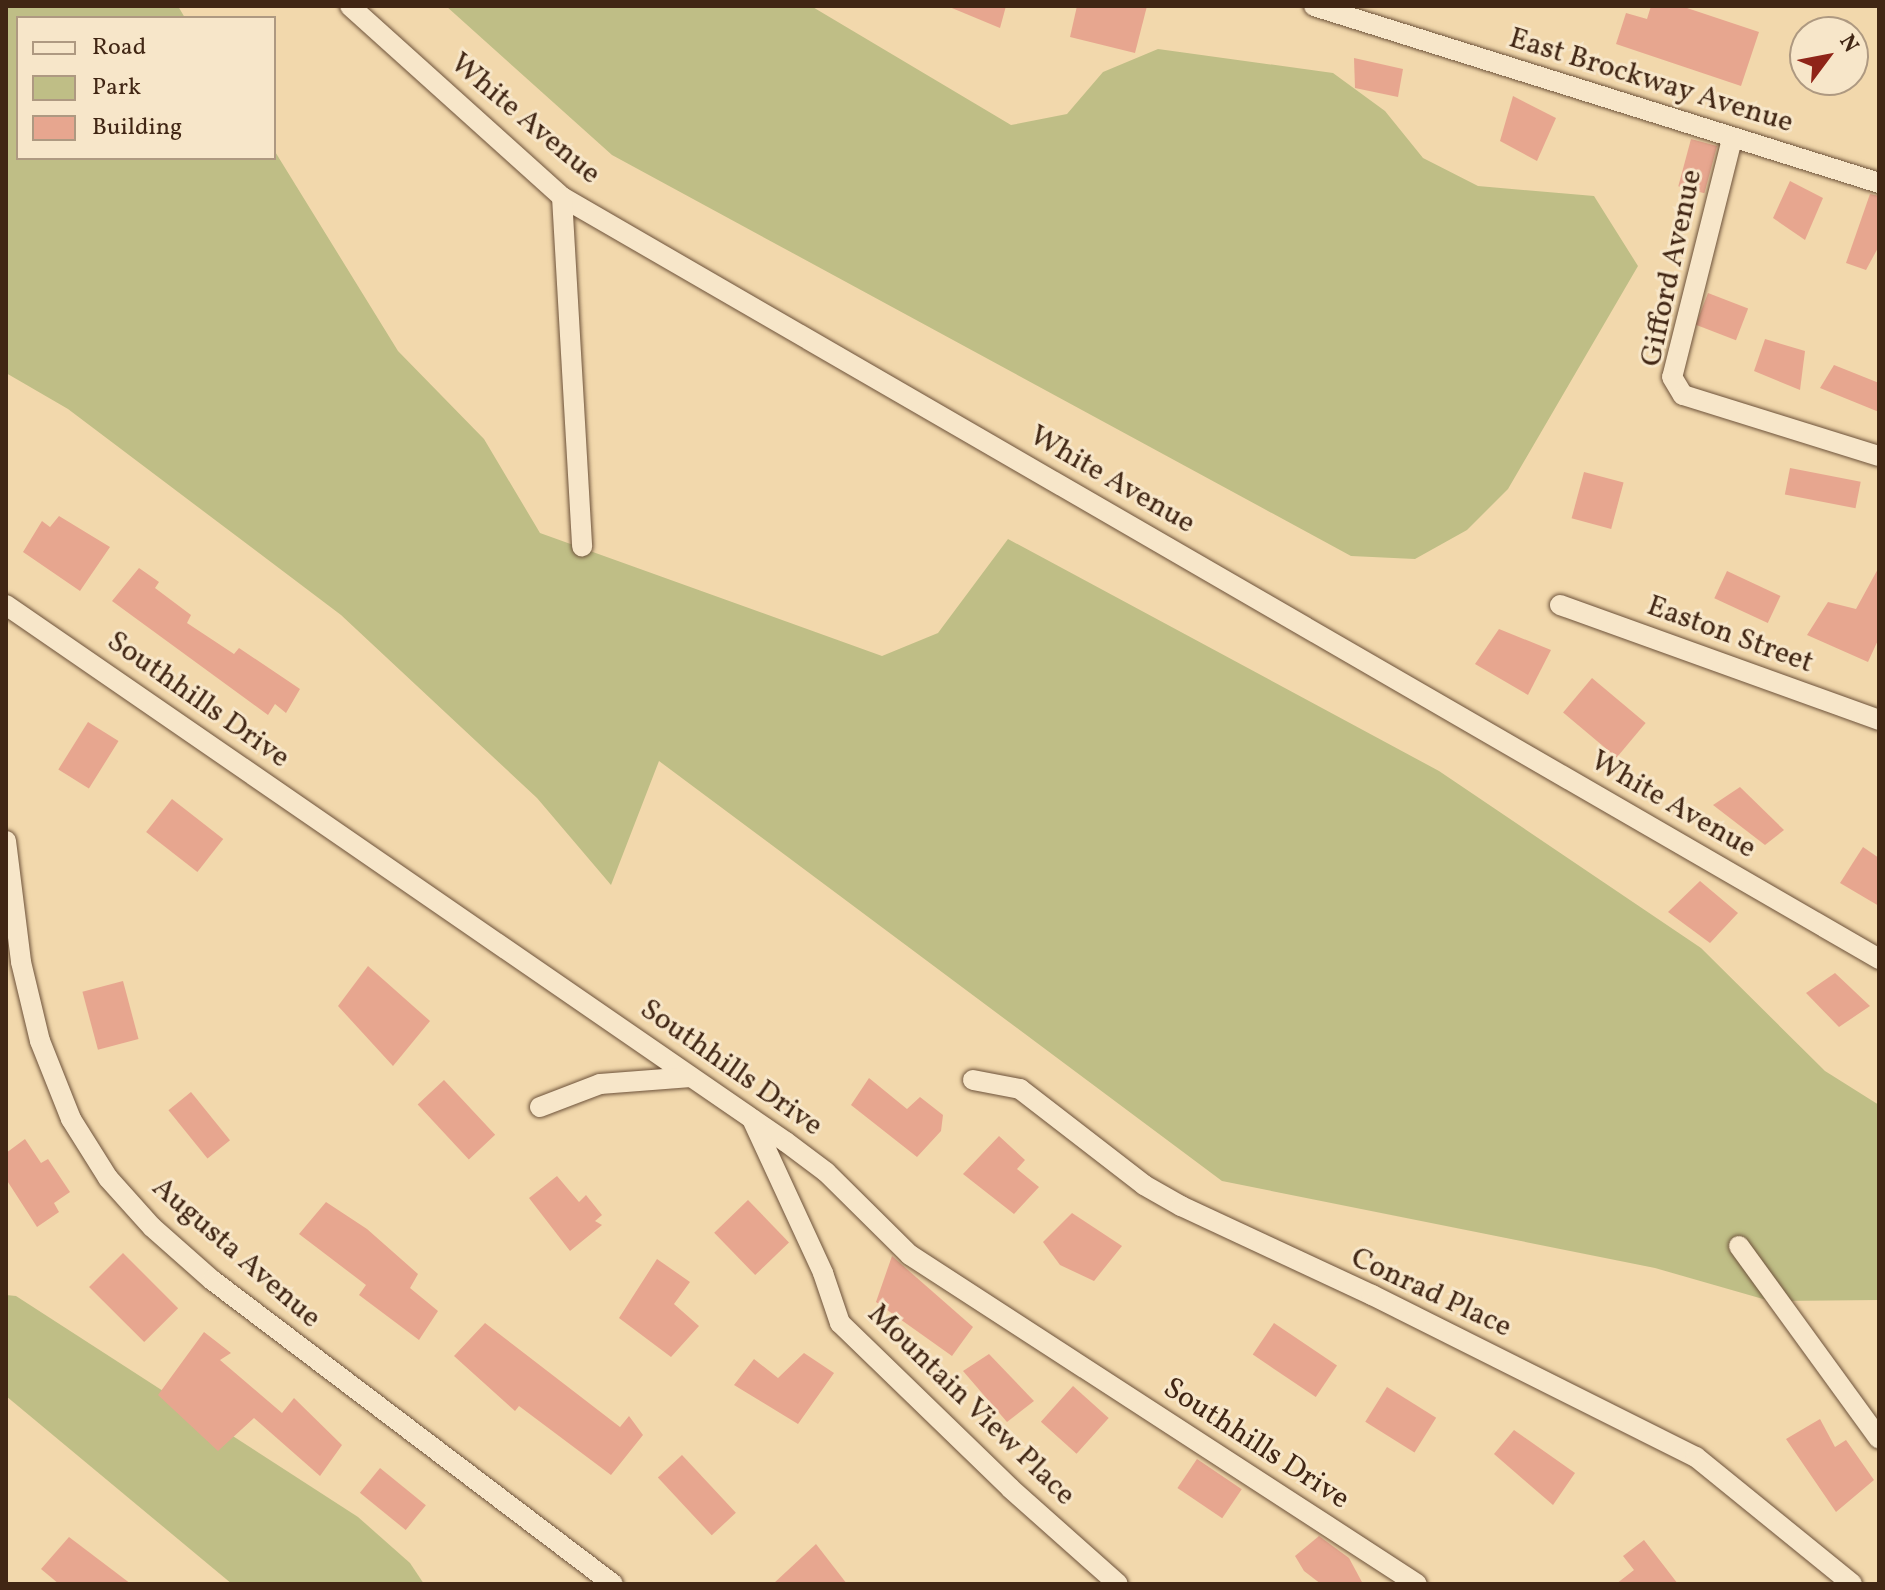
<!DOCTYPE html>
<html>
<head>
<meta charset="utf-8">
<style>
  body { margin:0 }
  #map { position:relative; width:1885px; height:1590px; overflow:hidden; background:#f2d8ac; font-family:Vollkorn,serif }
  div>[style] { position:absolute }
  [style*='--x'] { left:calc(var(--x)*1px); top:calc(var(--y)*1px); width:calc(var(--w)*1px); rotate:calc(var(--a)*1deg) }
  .green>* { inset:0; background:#bfbe86 }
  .building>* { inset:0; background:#e7a68f; transform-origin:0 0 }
  .roads { filter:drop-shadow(0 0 2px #6d523a) drop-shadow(0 0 2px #6d523a) }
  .street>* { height:20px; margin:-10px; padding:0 10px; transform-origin:10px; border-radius:10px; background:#f7e6c9 }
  span { translate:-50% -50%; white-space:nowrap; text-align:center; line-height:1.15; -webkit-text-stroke:6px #f7e6c9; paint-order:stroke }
  .street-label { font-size:30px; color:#412614 }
  .frame { position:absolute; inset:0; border:8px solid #412614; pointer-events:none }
  .legend { position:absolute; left:16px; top:16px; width:260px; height:144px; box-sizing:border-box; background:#f7e6c9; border:2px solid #ae9981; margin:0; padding:10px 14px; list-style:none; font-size:24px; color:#412614 }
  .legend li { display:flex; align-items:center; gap:16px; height:40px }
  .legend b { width:40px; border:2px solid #ae9981 }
  .north { position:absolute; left:1789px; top:16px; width:80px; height:80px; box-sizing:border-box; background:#f7e6c9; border:2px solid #ae9981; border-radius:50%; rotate:58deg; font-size:22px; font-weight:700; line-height:32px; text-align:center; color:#412614 }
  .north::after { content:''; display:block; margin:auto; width:28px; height:36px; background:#8f2418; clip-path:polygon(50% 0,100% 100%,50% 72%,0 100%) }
</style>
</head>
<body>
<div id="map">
  <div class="green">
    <div style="clip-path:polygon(6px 6px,178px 6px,185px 18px,18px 18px,18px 158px,274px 158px,274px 150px,398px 351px,484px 439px,540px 533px,882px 656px,938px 633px,1008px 539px,1439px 771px,1701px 948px,1825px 1071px,1879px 1105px,1879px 1300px,1770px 1301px,1655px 1268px,1222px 1181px,659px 761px,611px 885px,537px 798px,341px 615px,68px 409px,6px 373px)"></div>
    <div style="clip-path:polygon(446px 6px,811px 6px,1011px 125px,1067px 114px,1103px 72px,1158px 49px,1333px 73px,1385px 111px,1423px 158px,1478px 186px,1594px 196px,1638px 266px,1508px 489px,1467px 530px,1415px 559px,1351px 556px,612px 155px)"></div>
    <div style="clip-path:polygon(6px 1295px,16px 1296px,358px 1517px,410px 1563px,424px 1584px,232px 1584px,6px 1396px)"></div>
  </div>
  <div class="building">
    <div style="clip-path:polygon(947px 6px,1006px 6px,1000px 28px)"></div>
    <div style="clip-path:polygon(1077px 6px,1147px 6px,1135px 53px,1070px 37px)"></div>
    <div style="clip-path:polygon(1651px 6px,1681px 6px,1759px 32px,1741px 86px,1616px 44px,1626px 13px,1647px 19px)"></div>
    <div style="clip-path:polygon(1354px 58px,1403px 69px,1398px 97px,1355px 88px)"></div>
    <div style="clip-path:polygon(1513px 96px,1556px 118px,1537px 161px,1500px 141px)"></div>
    <div style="left:1691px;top:139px;width:27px;height:49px;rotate:15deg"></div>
    <div style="clip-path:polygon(1790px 181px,1823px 198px,1805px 240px,1773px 218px)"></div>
    <div style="clip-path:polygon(1870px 194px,1879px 196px,1879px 246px,1866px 270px,1846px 263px)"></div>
    <div style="left:1708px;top:293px;width:43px;height:34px;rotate:21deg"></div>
    <div style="clip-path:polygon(1765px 339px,1805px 351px,1800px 390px,1754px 371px)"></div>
    <div style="clip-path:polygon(1834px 365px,1879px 383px,1879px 412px,1820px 388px)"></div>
    <div style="left:1790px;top:468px;width:72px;height:27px;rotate:11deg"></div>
    <div style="left:1584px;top:472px;width:41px;height:48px;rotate:15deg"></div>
    <div style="clip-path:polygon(59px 516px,110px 547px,80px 591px,23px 552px,42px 521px,50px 527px)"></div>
    <div style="clip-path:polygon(1879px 567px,1879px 638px,1868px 662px,1807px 635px,1828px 602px,1856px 609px)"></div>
    <div style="clip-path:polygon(139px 568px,159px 582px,155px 588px,191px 615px,187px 623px,234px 654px,239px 648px,300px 689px,286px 713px,275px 704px,268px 715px,112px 601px)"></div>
    <div style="left:1727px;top:571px;width:59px;height:30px;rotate:25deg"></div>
    <div style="clip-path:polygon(1499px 629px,1551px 650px,1528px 695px,1475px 664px)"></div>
    <div style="left:1592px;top:678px;width:70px;height:45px;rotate:40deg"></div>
    <div style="left:88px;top:722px;width:36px;height:56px;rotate:32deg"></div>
    <div style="clip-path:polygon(1740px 787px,1784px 830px,1765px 845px,1713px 805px)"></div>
    <div style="left:172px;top:799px;width:65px;height:42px;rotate:38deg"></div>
    <div style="clip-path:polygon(1863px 847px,1879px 858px,1879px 906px,1840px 883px)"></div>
    <div style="clip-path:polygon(1700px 881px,1738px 913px,1710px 943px,1668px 912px)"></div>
    <div style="clip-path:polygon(368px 966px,430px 1021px,393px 1066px,338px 1006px)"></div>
    <div style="clip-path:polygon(1835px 973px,1870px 1006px,1839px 1027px,1806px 993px)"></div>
    <div style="left:123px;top:981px;width:60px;height:42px;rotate:75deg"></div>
    <div style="clip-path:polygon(869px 1078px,907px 1109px,920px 1097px,943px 1115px,941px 1131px,917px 1157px,851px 1105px)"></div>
    <div style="left:444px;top:1080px;width:75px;height:36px;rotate:47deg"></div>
    <div style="left:191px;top:1092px;width:62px;height:29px;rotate:51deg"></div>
    <div style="clip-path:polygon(999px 1136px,1025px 1160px,1017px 1169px,1039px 1187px,1014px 1214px,963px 1174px)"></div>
    <div style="clip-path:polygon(25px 1139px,41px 1163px,48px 1159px,70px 1192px,54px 1203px,59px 1212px,37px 1227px,6px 1179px,6px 1153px)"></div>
    <div style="clip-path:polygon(557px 1176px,579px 1202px,586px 1195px,602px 1215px,595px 1221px,602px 1225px,570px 1251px,529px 1198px)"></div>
    <div style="left:748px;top:1200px;width:59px;height:47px;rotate:46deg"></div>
    <div style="clip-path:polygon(326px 1202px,367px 1229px,418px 1274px,410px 1288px,438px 1311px,419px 1340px,359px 1295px,366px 1285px,299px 1234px)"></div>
    <div style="clip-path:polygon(1072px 1213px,1122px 1246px,1094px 1281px,1060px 1265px,1043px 1242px)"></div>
    <div style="left:123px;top:1253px;width:78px;height:48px;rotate:45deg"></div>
    <div style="clip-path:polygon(892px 1256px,973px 1327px,952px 1356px,876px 1302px)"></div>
    <div style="clip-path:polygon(657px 1259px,690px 1282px,674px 1304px,699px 1326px,671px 1357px,619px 1318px)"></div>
    <div style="clip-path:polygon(485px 1323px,620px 1427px,629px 1416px,643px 1435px,611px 1475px,519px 1406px,515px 1411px,454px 1356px)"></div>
    <div style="left:1274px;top:1323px;width:76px;height:38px;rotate:34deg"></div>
    <div style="clip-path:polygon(204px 1332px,231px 1353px,220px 1360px,282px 1413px,294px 1398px,342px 1445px,320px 1476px,254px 1418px,218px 1451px,158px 1395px)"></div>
    <div style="clip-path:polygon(804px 1353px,834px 1373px,798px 1424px,734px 1385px,754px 1359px,778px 1378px)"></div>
    <div style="clip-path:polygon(989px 1354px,1034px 1401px,1007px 1422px,963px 1371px)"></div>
    <div style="left:1073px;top:1386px;width:48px;height:48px;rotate:42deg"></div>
    <div style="left:1387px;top:1387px;width:58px;height:41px;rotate:32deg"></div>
    <div style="clip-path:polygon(1820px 1419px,1835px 1447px,1846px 1440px,1874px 1480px,1836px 1512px,1786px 1439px)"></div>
    <div style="clip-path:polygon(1514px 1430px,1575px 1473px,1553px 1505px,1494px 1454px)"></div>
    <div style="left:682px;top:1455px;width:79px;height:33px;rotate:47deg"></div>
    <div style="left:1197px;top:1459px;width:54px;height:35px;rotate:34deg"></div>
    <div style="left:380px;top:1468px;width:59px;height:32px;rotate:39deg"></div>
    <div style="clip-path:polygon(1319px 1536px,1349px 1558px,1363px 1584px,1321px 1584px,1304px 1571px,1295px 1556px)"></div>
    <div style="clip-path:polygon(69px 1537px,131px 1584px,59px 1584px,41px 1569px)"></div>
    <div style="clip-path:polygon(1644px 1540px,1678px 1584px,1616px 1584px,1634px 1570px,1623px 1556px)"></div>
    <div style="clip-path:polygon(816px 1544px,847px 1584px,773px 1584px)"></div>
  </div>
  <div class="roads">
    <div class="street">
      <div style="--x:350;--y:6;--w:285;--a:42"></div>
      <div style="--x:562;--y:197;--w:1522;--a:30.05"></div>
      <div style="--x:1314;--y:6;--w:592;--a:17.39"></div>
      <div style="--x:1732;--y:139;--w:245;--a:104.1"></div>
      <div style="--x:1672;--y:377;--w:21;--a:59"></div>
      <div style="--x:1683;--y:395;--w:205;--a:17.3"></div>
      <div style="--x:562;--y:197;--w:350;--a:86.7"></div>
      <div style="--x:6;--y:605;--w:947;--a:34.55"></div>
      <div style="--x:786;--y:1142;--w:50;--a:36.9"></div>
      <div style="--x:826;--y:1172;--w:118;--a:44.7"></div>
      <div style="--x:910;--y:1255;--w:604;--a:32.98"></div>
      <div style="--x:1560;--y:605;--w:339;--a:19.8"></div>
      <div style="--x:6;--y:841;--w:122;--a:82.9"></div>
      <div style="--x:21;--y:962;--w:81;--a:76.5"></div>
      <div style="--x:40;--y:1041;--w:84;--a:68.3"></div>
      <div style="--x:71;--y:1119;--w:70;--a:57.9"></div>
      <div style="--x:108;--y:1178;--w:66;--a:48.1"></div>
      <div style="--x:152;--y:1227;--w:80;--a:41.5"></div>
      <div style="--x:212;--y:1280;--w:503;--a:37.17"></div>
      <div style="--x:973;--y:1080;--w:48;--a:10.8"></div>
      <div style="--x:1020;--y:1089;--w:157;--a:37.7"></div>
      <div style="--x:1144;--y:1185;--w:43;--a:29.6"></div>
      <div style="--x:1181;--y:1206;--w:211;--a:25"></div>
      <div style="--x:1372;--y:1295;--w:362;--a:26.6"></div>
      <div style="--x:1696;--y:1457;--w:201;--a:39.1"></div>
      <div style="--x:540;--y:1107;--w:64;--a:-21"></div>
      <div style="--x:600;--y:1084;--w:91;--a:-4.4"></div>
      <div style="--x:752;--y:1119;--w:170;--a:65.2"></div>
      <div style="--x:823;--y:1273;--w:53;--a:71.2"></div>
      <div style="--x:840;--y:1323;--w:237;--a:44.1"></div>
      <div style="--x:1010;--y:1488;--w:144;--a:41.6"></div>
      <div style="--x:1739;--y:1246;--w:238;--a:54"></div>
    </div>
  </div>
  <div class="street-label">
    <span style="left:1651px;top:81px;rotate:17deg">East Brockway Avenue</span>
    <span style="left:525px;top:119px;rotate:40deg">White Avenue</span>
    <span style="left:1672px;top:268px;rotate:-78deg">Gifford Avenue</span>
    <span style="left:1112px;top:480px;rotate:30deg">White Avenue</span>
    <span style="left:1730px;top:635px;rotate:20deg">Easton Street</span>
    <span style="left:198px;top:700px;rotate:35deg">Southhills Drive</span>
    <span style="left:1673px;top:805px;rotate:30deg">White Avenue</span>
    <span style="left:731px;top:1068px;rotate:35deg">Southhills Drive</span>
    <span style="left:236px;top:1253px;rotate:41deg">Augusta Avenue</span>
    <span style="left:1431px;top:1293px;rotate:25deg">Conrad Place</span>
    <span style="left:971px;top:1405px;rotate:44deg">Mountain View Place</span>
    <span style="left:1256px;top:1444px;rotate:33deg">Southhills Drive</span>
  </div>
  <div class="frame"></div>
  <ul class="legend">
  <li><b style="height:10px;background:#f7e6c9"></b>Road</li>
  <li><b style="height:22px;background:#bfbe86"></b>Park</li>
  <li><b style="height:22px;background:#e7a68f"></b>Building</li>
  </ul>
  <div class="north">N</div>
</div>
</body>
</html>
